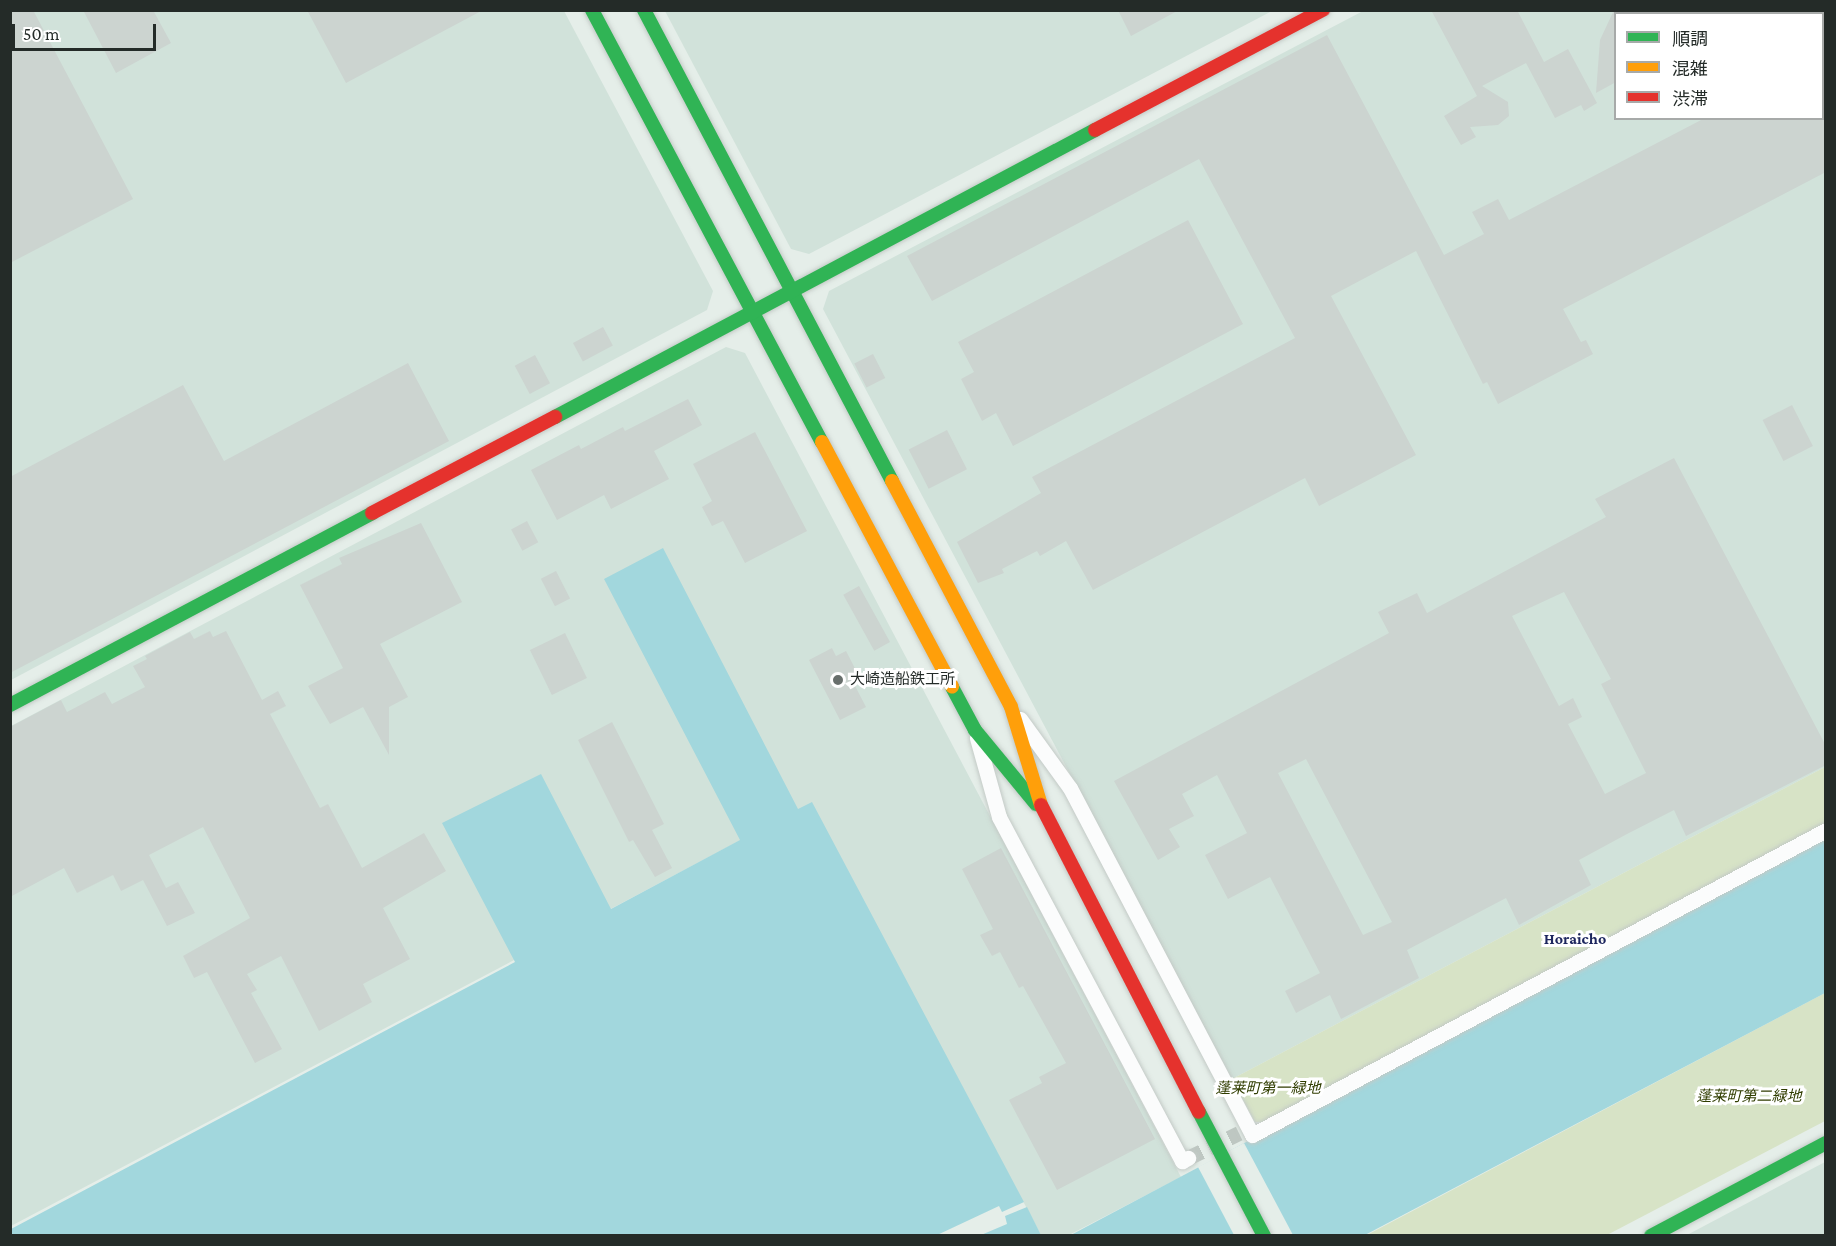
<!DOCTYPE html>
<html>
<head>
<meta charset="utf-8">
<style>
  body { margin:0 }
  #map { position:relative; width:1836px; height:1246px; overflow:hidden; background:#e5eee9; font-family:"Crimson Pro","Noto Sans JP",serif }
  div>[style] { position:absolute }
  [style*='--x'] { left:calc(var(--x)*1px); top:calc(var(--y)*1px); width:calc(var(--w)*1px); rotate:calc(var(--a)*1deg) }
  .built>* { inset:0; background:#d1e2da }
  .green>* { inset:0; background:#d7e3c6 }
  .water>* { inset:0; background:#a2d7dd }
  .pier>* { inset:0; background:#e5eee9 }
  .building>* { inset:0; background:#ccd4d0; transform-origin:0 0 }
  .street-tunnel>* { height:15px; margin-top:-7.5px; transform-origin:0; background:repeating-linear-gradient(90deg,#bec7c2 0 15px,transparent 0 23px) }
  .roads { filter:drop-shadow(0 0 2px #c3cac6) drop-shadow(0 0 2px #c3cac6) }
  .street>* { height:15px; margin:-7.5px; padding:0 7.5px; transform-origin:7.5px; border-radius:7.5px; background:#fbfcfc }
  .fast>* { height:14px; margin:-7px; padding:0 7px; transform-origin:7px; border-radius:7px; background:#30b455 }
  .slow>* { height:14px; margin:-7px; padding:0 7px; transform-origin:7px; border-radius:7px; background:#ff9f0a }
  .jam>* { height:14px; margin:-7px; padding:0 7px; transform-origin:7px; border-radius:7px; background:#e5322d }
  .dots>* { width:16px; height:16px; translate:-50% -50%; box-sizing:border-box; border:3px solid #fff; border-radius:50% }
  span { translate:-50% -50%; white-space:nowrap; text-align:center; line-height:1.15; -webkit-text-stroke:6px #fff; paint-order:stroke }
  .poi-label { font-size:15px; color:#242b28 }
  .left { translate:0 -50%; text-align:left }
  .park-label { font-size:15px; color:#303d00; font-style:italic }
  .neighbourhood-label { font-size:16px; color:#1d265e; font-weight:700 }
  .frame { position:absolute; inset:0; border:12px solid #242b28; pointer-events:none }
  .legend { position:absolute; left:1614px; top:12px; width:210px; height:108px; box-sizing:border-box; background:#fff; border:2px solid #a7aaa9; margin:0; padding:8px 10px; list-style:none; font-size:18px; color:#242b28 }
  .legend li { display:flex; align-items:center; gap:12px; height:30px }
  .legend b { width:30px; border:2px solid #a7aaa9 }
  .scale { position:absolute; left:12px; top:24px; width:144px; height:27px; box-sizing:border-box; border:3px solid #242b28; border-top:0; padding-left:8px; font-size:18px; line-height:21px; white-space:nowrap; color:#242b28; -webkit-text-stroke:4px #fff; paint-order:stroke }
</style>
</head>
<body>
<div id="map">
  <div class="built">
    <div style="clip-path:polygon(11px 11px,564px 11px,713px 291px,707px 310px,11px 680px)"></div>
    <div style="clip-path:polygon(665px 11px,1272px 11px,809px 254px,791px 249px)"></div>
    <div style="clip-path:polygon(evenodd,1363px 11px,1825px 11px,1825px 767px,1232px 1079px,823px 309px,829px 291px,1363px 11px,1616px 14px,1822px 14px,1822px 118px,1616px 118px,1616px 14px)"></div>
    <div style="clip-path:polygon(726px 347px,745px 353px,1181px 1177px,1069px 1235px,1041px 1235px,811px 803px,11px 1226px,11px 726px)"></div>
    <div style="clip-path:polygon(1825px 1162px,1825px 1235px,1687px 1235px)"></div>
  </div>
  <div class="green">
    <div style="clip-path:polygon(1825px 767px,1825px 823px,1262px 1122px,1255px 1122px,1232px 1079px)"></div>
    <div style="clip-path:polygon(1825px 993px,1825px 1121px,1607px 1235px,1365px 1236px)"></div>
  </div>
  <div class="water">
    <div style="clip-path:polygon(663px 548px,798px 809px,812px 802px,1024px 1202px,1002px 1212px,999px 1206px,935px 1236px,11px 1235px,11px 1229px,515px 962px,442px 823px,541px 774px,611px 909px,740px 840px,604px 579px)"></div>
    <div style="clip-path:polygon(1825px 835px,1825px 993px,1365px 1235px,1069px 1236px)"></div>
    <div style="clip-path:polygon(1027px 1207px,1041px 1235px,981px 1235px,1007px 1224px,1005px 1216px)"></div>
  </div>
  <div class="pier">
    <div style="clip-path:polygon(1244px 1143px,1293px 1235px,1234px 1235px,1198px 1167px)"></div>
  </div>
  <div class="building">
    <div style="clip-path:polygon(10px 10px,33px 10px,133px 199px,10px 263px)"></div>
    <div style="clip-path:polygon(83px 10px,153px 10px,171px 43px,116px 73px)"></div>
    <div style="clip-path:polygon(307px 10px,483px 10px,346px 83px)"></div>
    <div style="clip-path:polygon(1118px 10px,1179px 10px,1131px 36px)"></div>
    <div style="clip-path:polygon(1431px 10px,1517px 10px,1544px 62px,1568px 49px,1597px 103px,1584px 111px,1581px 105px,1555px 118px,1526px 63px,1482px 86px,1508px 102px,1509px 116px,1498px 125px,1470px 127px,1476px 137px,1461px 145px,1444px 116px,1477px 96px)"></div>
    <div style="clip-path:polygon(1614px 10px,1616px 82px,1596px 93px,1600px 40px)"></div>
    <div style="clip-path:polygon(1327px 35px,1444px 255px,1484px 234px,1472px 212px,1498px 199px,1509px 220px,1705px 118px,1826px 118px,1826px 172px,1563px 309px,1581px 342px,1586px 340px,1593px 354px,1498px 404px,1487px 382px,1483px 384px,1416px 251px,1331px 296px,1416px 455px,1319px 506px,1305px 478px,1093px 590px,1066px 541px,1040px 556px,1037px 551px,1002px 569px,1004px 573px,978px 583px,957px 542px,1041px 493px,1032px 477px,1295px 338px,1199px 159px,932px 301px,907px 256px)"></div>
    <div style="clip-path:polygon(1188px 220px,1243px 324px,1013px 446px,996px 413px,982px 421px,961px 379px,974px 372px,958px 342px)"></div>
    <div style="left:603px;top:327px;width:21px;height:34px;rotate:62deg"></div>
    <div style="left:873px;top:354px;width:27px;height:21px;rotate:63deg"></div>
    <div style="left:535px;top:355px;width:32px;height:23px;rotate:62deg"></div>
    <div style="clip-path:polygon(408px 363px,449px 441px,10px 673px,10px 477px,183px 385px,224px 461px)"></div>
    <div style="clip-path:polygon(688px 399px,702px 425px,654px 451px,669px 479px,611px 509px,604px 495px,557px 520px,531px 470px,579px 445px,581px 449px,623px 427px,625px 431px)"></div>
    <div style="left:1792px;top:405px;width:46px;height:33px;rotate:63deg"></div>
    <div style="left:947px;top:430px;width:44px;height:43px;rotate:63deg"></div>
    <div style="clip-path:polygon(755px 432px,807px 531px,745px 563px,723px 521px,712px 526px,702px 507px,712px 501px,693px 464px)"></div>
    <div style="clip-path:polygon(evenodd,1674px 458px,1826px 746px,1826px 765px,1686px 836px,1674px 810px,1627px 834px,1579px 860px,1591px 885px,1519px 925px,1506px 898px,1407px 950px,1419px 978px,1341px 1019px,1330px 995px,1296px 1013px,1285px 991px,1320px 973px,1270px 877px,1228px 899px,1205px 855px,1247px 833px,1217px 775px,1182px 794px,1194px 816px,1169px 829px,1180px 847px,1158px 860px,1114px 781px,1389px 633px,1378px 612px,1417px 593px,1427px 613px,1606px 517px,1595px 499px,1674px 458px,1564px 592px,1611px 679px,1601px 684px,1646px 773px,1605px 794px,1568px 724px,1582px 717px,1573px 698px,1559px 706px,1512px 616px,1564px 592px,1674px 458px,1306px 759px,1392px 922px,1363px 935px,1278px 773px,1306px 759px)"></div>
    <div style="left:527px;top:521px;width:24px;height:18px;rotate:62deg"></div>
    <div style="clip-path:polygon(421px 523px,462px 602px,380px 644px,408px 697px,389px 707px,389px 755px,363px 707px,330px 724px,308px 686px,343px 668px,300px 585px,342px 564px,339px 558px)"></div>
    <div style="left:556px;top:571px;width:31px;height:17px;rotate:63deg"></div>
    <div style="left:859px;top:586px;width:64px;height:18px;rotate:61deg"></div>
    <div style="clip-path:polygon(210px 631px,213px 637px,226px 631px,262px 700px,278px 691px,286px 706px,270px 714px,320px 808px,328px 804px,362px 868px,424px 833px,446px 871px,383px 908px,410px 959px,363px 984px,372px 1002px,319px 1031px,281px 956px,247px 974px,257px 990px,251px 993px,282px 1049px,255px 1063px,207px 972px,194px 978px,183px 956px,250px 918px,203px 827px,149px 855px,166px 888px,178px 882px,195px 913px,167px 926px,143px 880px,121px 891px,113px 875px,77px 893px,64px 868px,10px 897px,10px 727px,61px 700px,67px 712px,105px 692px,112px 704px,145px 687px,133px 666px,147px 659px,145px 656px,190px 632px,194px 639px)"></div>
    <div style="left:565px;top:633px;width:50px;height:39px;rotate:64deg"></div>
    <div style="clip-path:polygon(832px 648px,836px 656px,846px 651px,860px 678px,853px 682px,866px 707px,840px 720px,809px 660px)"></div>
    <div style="clip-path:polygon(612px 722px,664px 824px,652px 830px,672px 868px,655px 877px,633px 840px,629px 842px,578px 740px)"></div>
    <div style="clip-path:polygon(1001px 848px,1155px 1139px,1057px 1190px,1009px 1100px,1042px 1083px,1039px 1077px,1066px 1063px,1023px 986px,1019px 988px,1000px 952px,992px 956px,980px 935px,993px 929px,962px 869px)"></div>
  </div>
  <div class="street-tunnel">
    <div style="--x:1188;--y:1158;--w:57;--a:-26.1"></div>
  </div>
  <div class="roads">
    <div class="street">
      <div style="--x:1020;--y:719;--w:85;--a:54.1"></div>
      <div style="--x:1070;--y:788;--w:392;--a:62.3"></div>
      <div style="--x:1252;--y:1135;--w:650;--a:-27.98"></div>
      <div style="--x:977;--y:738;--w:82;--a:74.4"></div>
      <div style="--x:999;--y:817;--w:390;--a:62"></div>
      <div style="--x:1182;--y:1161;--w:7;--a:-27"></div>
    </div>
    <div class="fast">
      <div style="--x:592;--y:10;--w:489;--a:62"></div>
      <div style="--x:644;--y:10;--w:532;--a:62.23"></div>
      <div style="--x:555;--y:417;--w:612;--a:-27.99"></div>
      <div style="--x:952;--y:687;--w:49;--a:61.9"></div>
      <div style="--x:975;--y:730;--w:96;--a:50.5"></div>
      <div style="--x:10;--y:705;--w:410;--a:-27.9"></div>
      <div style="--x:1199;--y:1112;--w:140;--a:62.3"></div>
      <div style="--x:1651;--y:1236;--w:198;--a:-28"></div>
    </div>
    <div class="slow">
      <div style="--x:822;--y:442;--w:277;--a:62"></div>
      <div style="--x:892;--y:481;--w:255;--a:62.2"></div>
      <div style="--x:1011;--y:707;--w:102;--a:73"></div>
    </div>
    <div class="jam">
      <div style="--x:1095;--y:130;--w:258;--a:-27.8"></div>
      <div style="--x:372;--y:513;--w:207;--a:-27.7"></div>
      <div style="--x:1041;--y:805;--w:345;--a:62.8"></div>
    </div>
  </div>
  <div class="dots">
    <div style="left:838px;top:680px;background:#686f6c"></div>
  </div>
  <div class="poi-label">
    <span class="left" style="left:850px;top:680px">大崎造船鉄工所</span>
  </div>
  <div class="park-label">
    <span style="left:1268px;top:1089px">蓬莱町第一緑地</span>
    <span style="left:1749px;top:1097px">蓬莱町第二緑地</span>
  </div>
  <div class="neighbourhood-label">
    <span style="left:1575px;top:939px">Horaicho</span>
  </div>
  <div class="frame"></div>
  <ul class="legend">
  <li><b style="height:8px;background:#30b455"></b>順調</li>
  <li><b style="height:8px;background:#ff9f0a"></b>混雑</li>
  <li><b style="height:8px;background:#e5322d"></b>渋滞</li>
  </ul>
  <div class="scale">50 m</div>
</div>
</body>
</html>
